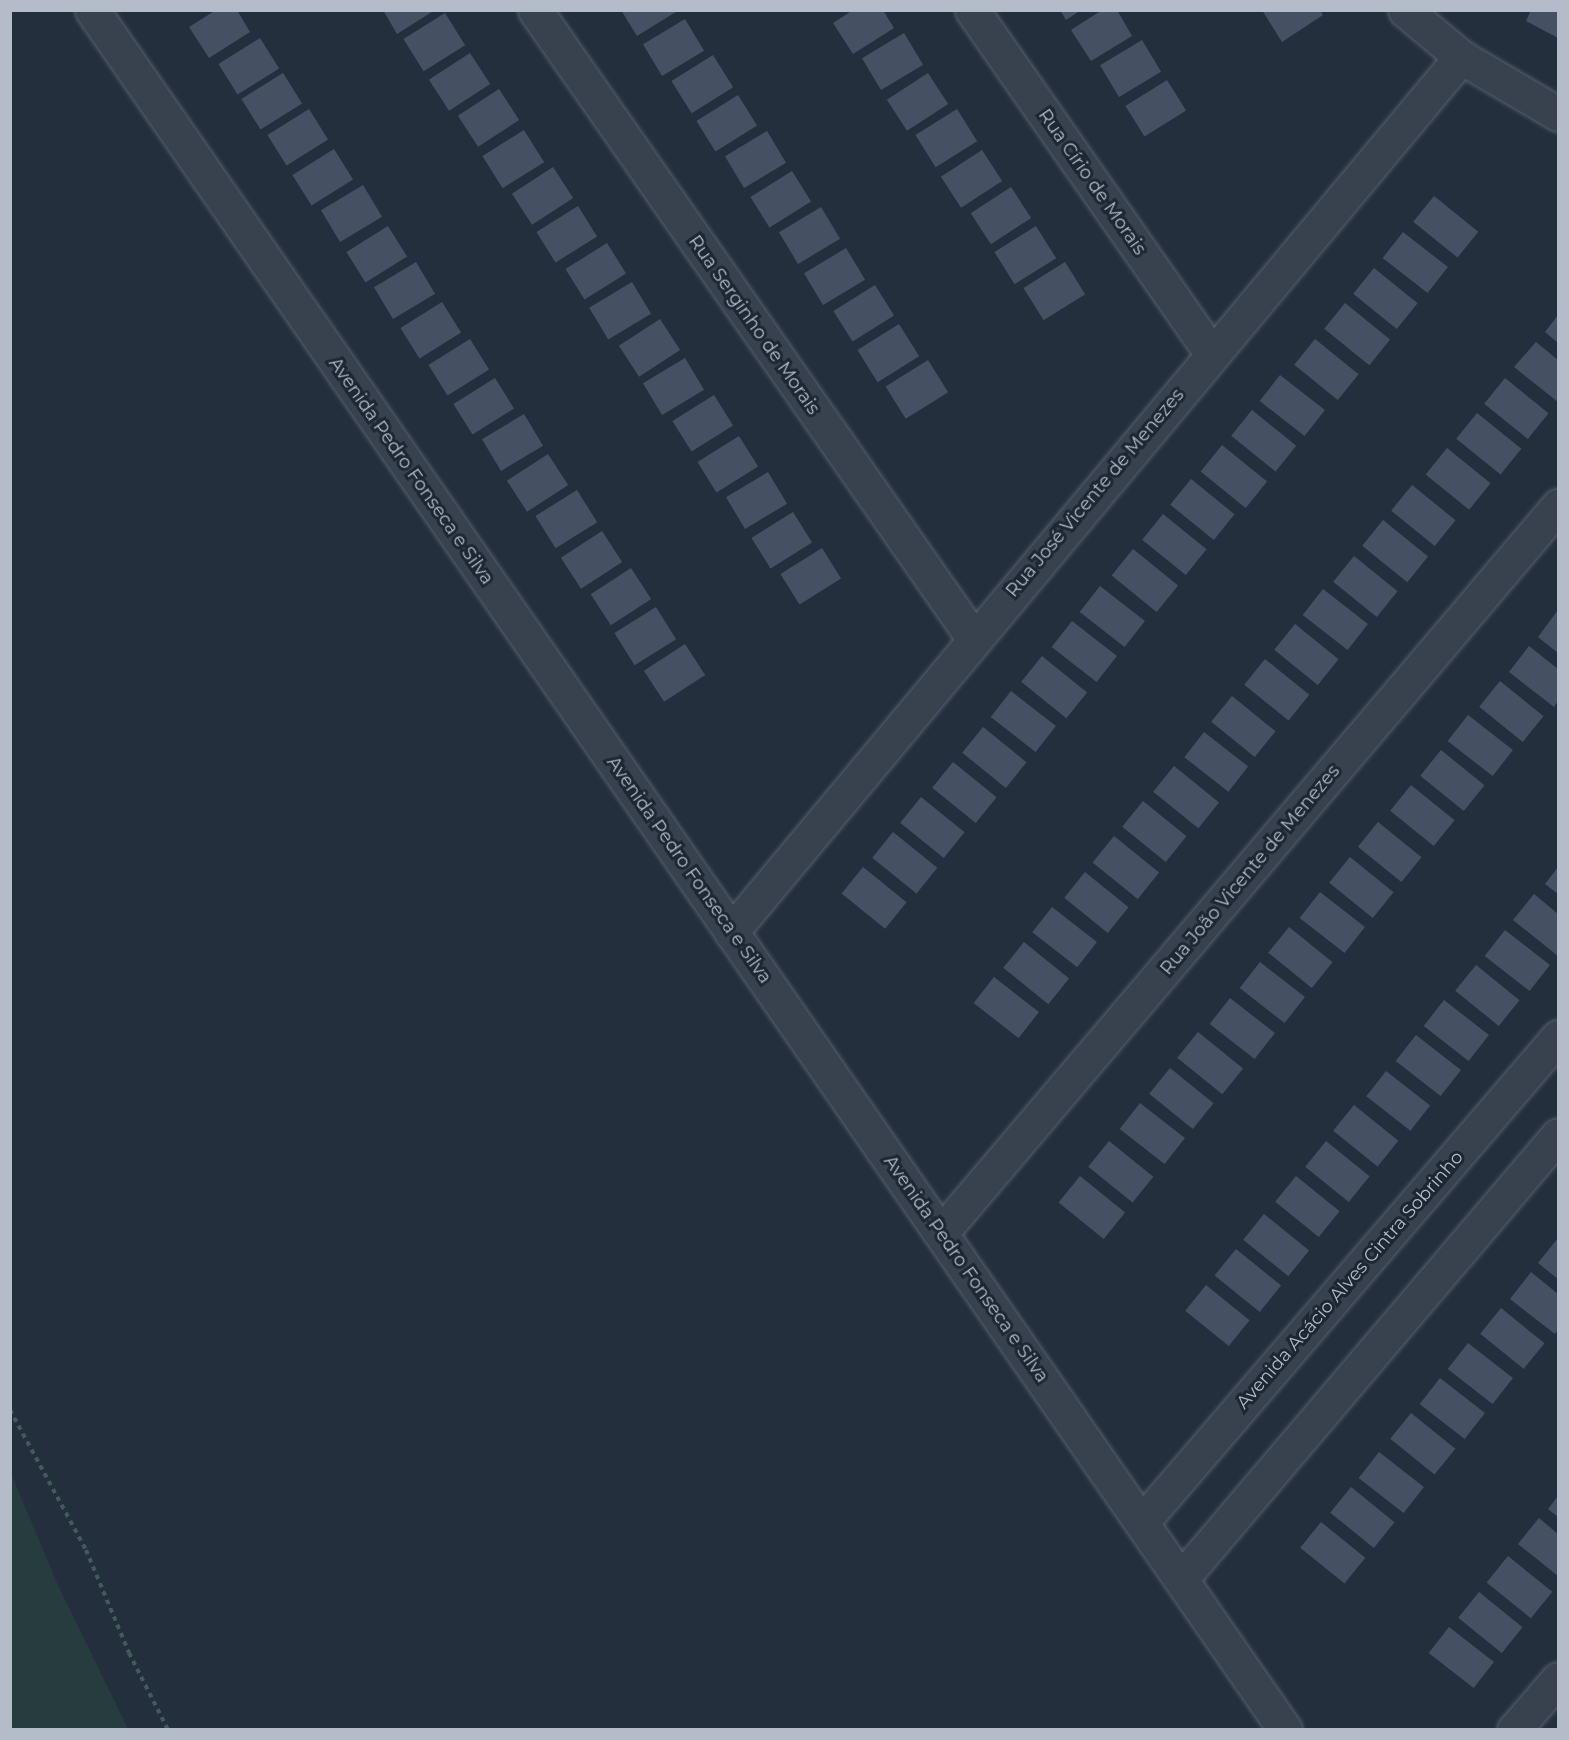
<!DOCTYPE html>
<html>
<head>
<meta charset="utf-8">
<style>
  body { margin:0 }
  #map { position:relative; width:1569px; height:1740px; overflow:hidden; background:#242f3e; font-family:Montserrat,sans-serif }
  div>[style] { position:absolute }
  [style*='--x'] { left:calc(var(--x)*1px); top:calc(var(--y)*1px); width:calc(var(--w)*1px); rotate:calc(var(--a)*1deg) }
  .green>* { inset:0; background:#263c3f }
  .building>* { inset:0; background:#455162; transform-origin:0 0 }
  .path>* { height:4px; margin-top:-2px; transform-origin:0; background:repeating-linear-gradient(90deg,#44595c 0 4.5px,transparent 0 9px) }
  .roads { filter:drop-shadow(0 0 2px #565f6c) drop-shadow(0 0 2px #565f6c) }
  .minor>* { height:33px; margin:-16.5px; padding:0 16.5px; transform-origin:16.5px; border-radius:16.5px; background:#38414e }
  span { translate:-50% -50%; white-space:nowrap; text-align:center; line-height:1.15; -webkit-text-stroke:6px #1d2633; paint-order:stroke }
  .street-label { font-size:18px; color:#b4bcc9 }
  .frame { position:absolute; inset:0; border:12px solid #b4bcc9; pointer-events:none }
</style>
</head>
<body>
<div id="map">
  <div class="green">
    <div style="clip-path:polygon(10px 1471px,57px 1583px,128px 1729px,11px 1729px)"></div>
  </div>
  <div class="building">
    <div style="clip-path:polygon(216px 10px,237px 10px,250px 32px,209px 58px,189px 27px)"></div>
    <div style="clip-path:polygon(383px 10px,435px 10px,397px 34px)"></div>
    <div style="clip-path:polygon(621px 10px,679px 10px,637px 36px)"></div>
    <div style="clip-path:polygon(853px 10px,883px 10px,894px 28px,853px 54px,833px 23px)"></div>
    <div style="clip-path:polygon(1060px 10px,1081px 10px,1066px 20px)"></div>
    <div style="clip-path:polygon(1102px 10px,1117px 10px,1132px 36px,1091px 61px,1071px 30px)"></div>
    <div style="clip-path:polygon(1262px 10px,1320px 10px,1323px 15px,1282px 42px)"></div>
    <div style="clip-path:polygon(1531px 10px,1558px 10px,1558px 38px,1526px 21px)"></div>
    <div style="left:445px;top:13px;width:38px;height:49px;rotate:58deg"></div>
    <div style="left:685px;top:19px;width:37px;height:49px;rotate:59deg"></div>
    <div style="left:904px;top:33px;width:37px;height:49px;rotate:59deg"></div>
    <div style="left:260px;top:38px;width:36px;height:49px;rotate:58deg"></div>
    <div style="left:1142px;top:40px;width:37px;height:49px;rotate:59deg"></div>
    <div style="left:470px;top:53px;width:37px;height:49px;rotate:57deg"></div>
    <div style="left:713px;top:55px;width:38px;height:49px;rotate:58deg"></div>
    <div style="left:283px;top:73px;width:36px;height:49px;rotate:58deg"></div>
    <div style="left:928px;top:73px;width:37px;height:49px;rotate:57deg"></div>
    <div style="left:1167px;top:80px;width:36px;height:49px;rotate:58deg"></div>
    <div style="left:499px;top:89px;width:37px;height:49px;rotate:57deg"></div>
    <div style="left:738px;top:95px;width:36px;height:49px;rotate:58deg"></div>
    <div style="left:309px;top:109px;width:36px;height:49px;rotate:58deg"></div>
    <div style="left:957px;top:109px;width:38px;height:49px;rotate:58deg"></div>
    <div style="left:524px;top:130px;width:38px;height:49px;rotate:58deg"></div>
    <div style="left:767px;top:131px;width:37px;height:49px;rotate:59deg"></div>
    <div style="left:334px;top:149px;width:36px;height:49px;rotate:58deg"></div>
    <div style="left:982px;top:150px;width:37px;height:49px;rotate:57deg"></div>
    <div style="left:553px;top:167px;width:37px;height:49px;rotate:57deg"></div>
    <div style="left:792px;top:171px;width:36px;height:49px;rotate:58deg"></div>
    <div style="left:363px;top:185px;width:37px;height:49px;rotate:59deg"></div>
    <div style="left:1011px;top:187px;width:37px;height:48px;rotate:57deg"></div>
    <div style="left:1434px;top:196px;width:57px;height:33px;rotate:39deg"></div>
    <div style="left:578px;top:206px;width:36px;height:49px;rotate:58deg"></div>
    <div style="left:821px;top:207px;width:37px;height:49px;rotate:59deg"></div>
    <div style="left:388px;top:226px;width:36px;height:49px;rotate:58deg"></div>
    <div style="left:1036px;top:226px;width:38px;height:49px;rotate:58deg"></div>
    <div style="left:1403px;top:232px;width:57px;height:33px;rotate:38deg"></div>
    <div style="left:607px;top:243px;width:36px;height:49px;rotate:58deg"></div>
    <div style="left:846px;top:248px;width:37px;height:49px;rotate:59deg"></div>
    <div style="left:416px;top:262px;width:37px;height:49px;rotate:59deg"></div>
    <div style="left:1065px;top:262px;width:38px;height:49px;rotate:58deg"></div>
    <div style="left:1374px;top:268px;width:56px;height:33px;rotate:39deg"></div>
    <div style="left:632px;top:282px;width:37px;height:50px;rotate:59deg"></div>
    <div style="left:875px;top:285px;width:36px;height:49px;rotate:58deg"></div>
    <div style="left:442px;top:302px;width:36px;height:49px;rotate:58deg"></div>
    <div style="left:1345px;top:303px;width:58px;height:33px;rotate:39deg"></div>
    <div style="clip-path:polygon(1558px 315px,1558px 343px,1545px 332px)"></div>
    <div style="left:660px;top:319px;width:37px;height:49px;rotate:57deg"></div>
    <div style="left:899px;top:324px;width:38px;height:49px;rotate:58deg"></div>
    <div style="left:470px;top:339px;width:36px;height:49px;rotate:58deg"></div>
    <div style="left:1315px;top:339px;width:56px;height:33px;rotate:39deg"></div>
    <div style="clip-path:polygon(1536px 342px,1558px 360px,1558px 402px,1514px 367px)"></div>
    <div style="left:685px;top:358px;width:37px;height:49px;rotate:59deg"></div>
    <div style="left:928px;top:360px;width:38px;height:50px;rotate:58deg"></div>
    <div style="left:1280px;top:375px;width:57px;height:33px;rotate:38deg"></div>
    <div style="left:495px;top:378px;width:36px;height:49px;rotate:58deg"></div>
    <div style="left:1505px;top:378px;width:56px;height:33px;rotate:39deg"></div>
    <div style="left:714px;top:395px;width:36px;height:49px;rotate:58deg"></div>
    <div style="left:1252px;top:410px;width:57px;height:33px;rotate:39deg"></div>
    <div style="left:1477px;top:413px;width:57px;height:33px;rotate:39deg"></div>
    <div style="left:524px;top:414px;width:37px;height:49px;rotate:59deg"></div>
    <div style="left:739px;top:436px;width:36px;height:49px;rotate:58deg"></div>
    <div style="left:1222px;top:445px;width:58px;height:34px;rotate:39deg"></div>
    <div style="left:1447px;top:448px;width:56px;height:34px;rotate:39deg"></div>
    <div style="left:548px;top:454px;width:37px;height:49px;rotate:57deg"></div>
    <div style="left:768px;top:472px;width:37px;height:49px;rotate:59deg"></div>
    <div style="left:1191px;top:479px;width:56px;height:33px;rotate:39deg"></div>
    <div style="left:1412px;top:485px;width:56px;height:33px;rotate:39deg"></div>
    <div style="left:577px;top:490px;width:38px;height:49px;rotate:58deg"></div>
    <div style="left:793px;top:512px;width:36px;height:49px;rotate:58deg"></div>
    <div style="left:1163px;top:514px;width:56px;height:33px;rotate:39deg"></div>
    <div style="left:1383px;top:520px;width:58px;height:33px;rotate:39deg"></div>
    <div style="left:602px;top:531px;width:37px;height:49px;rotate:57deg"></div>
    <div style="left:822px;top:548px;width:36px;height:49px;rotate:58deg"></div>
    <div style="left:1133px;top:549px;width:58px;height:34px;rotate:39deg"></div>
    <div style="left:1354px;top:556px;width:56px;height:33px;rotate:39deg"></div>
    <div style="left:631px;top:568px;width:37px;height:48px;rotate:57deg"></div>
    <div style="left:1100px;top:586px;width:57px;height:33px;rotate:38deg"></div>
    <div style="left:1323px;top:589px;width:57px;height:33px;rotate:38deg"></div>
    <div style="left:656px;top:607px;width:38px;height:49px;rotate:58deg"></div>
    <div style="clip-path:polygon(1558px 610px,1558px 653px,1538px 637px)"></div>
    <div style="left:1072px;top:621px;width:57px;height:33px;rotate:38deg"></div>
    <div style="left:1295px;top:624px;width:56px;height:33px;rotate:39deg"></div>
    <div style="left:685px;top:644px;width:37px;height:49px;rotate:57deg"></div>
    <div style="clip-path:polygon(1529px 646px,1558px 669px,1558px 701px,1554px 707px,1509px 672px)"></div>
    <div style="left:1042px;top:656px;width:58px;height:33px;rotate:39deg"></div>
    <div style="left:1265px;top:659px;width:57px;height:33px;rotate:39deg"></div>
    <div style="left:1500px;top:681px;width:56px;height:33px;rotate:39deg"></div>
    <div style="left:1011px;top:691px;width:57px;height:33px;rotate:38deg"></div>
    <div style="left:1232px;top:696px;width:56px;height:33px;rotate:39deg"></div>
    <div style="left:1468px;top:715px;width:57px;height:33px;rotate:38deg"></div>
    <div style="left:983px;top:727px;width:56px;height:33px;rotate:39deg"></div>
    <div style="left:1204px;top:732px;width:56px;height:32px;rotate:38deg"></div>
    <div style="left:1441px;top:750px;width:56px;height:33px;rotate:39deg"></div>
    <div style="left:953px;top:762px;width:56px;height:33px;rotate:39deg"></div>
    <div style="left:1174px;top:766px;width:58px;height:33px;rotate:39deg"></div>
    <div style="left:1411px;top:785px;width:56px;height:33px;rotate:39deg"></div>
    <div style="left:921px;top:797px;width:56px;height:33px;rotate:39deg"></div>
    <div style="left:1143px;top:801px;width:56px;height:33px;rotate:39deg"></div>
    <div style="left:1378px;top:822px;width:56px;height:32px;rotate:39deg"></div>
    <div style="left:893px;top:832px;width:57px;height:33px;rotate:39deg"></div>
    <div style="left:1114px;top:836px;width:58px;height:34px;rotate:39deg"></div>
    <div style="left:1350px;top:857px;width:56px;height:33px;rotate:39deg"></div>
    <div style="left:863px;top:867px;width:56px;height:34px;rotate:39deg"></div>
    <div style="clip-path:polygon(1558px 867px,1558px 894px,1545px 884px)"></div>
    <div style="left:1085px;top:872px;width:56px;height:33px;rotate:39deg"></div>
    <div style="left:1320px;top:892px;width:57px;height:33px;rotate:38deg"></div>
    <div style="clip-path:polygon(1534px 894px,1558px 914px,1558px 956px,1513px 920px)"></div>
    <div style="left:1052px;top:907px;width:57px;height:32px;rotate:38deg"></div>
    <div style="left:1289px;top:927px;width:56px;height:33px;rotate:39deg"></div>
    <div style="left:1505px;top:930px;width:57px;height:33px;rotate:38deg"></div>
    <div style="left:1024px;top:942px;width:58px;height:33px;rotate:39deg"></div>
    <div style="left:1260px;top:962px;width:57px;height:33px;rotate:38deg"></div>
    <div style="left:1476px;top:965px;width:56px;height:33px;rotate:39deg"></div>
    <div style="left:994px;top:977px;width:57px;height:33px;rotate:38deg"></div>
    <div style="left:1230px;top:998px;width:57px;height:33px;rotate:38deg"></div>
    <div style="left:1444px;top:1000px;width:57px;height:33px;rotate:38deg"></div>
    <div style="left:1198px;top:1032px;width:58px;height:33px;rotate:39deg"></div>
    <div style="left:1416px;top:1035px;width:57px;height:33px;rotate:38deg"></div>
    <div style="left:1170px;top:1068px;width:56px;height:33px;rotate:39deg"></div>
    <div style="left:1386px;top:1071px;width:56px;height:32px;rotate:38deg"></div>
    <div style="left:1140px;top:1103px;width:57px;height:33px;rotate:38deg"></div>
    <div style="left:1354px;top:1105px;width:57px;height:33px;rotate:39deg"></div>
    <div style="left:1109px;top:1141px;width:57px;height:33px;rotate:39deg"></div>
    <div style="left:1326px;top:1141px;width:56px;height:33px;rotate:39deg"></div>
    <div style="left:1080px;top:1176px;width:58px;height:34px;rotate:39deg"></div>
    <div style="left:1296px;top:1176px;width:56px;height:33px;rotate:39deg"></div>
    <div style="left:1264px;top:1214px;width:58px;height:33px;rotate:39deg"></div>
    <div style="clip-path:polygon(1558px 1238px,1558px 1279px,1538px 1263px)"></div>
    <div style="left:1236px;top:1249px;width:58px;height:34px;rotate:39deg"></div>
    <div style="clip-path:polygon(1531px 1272px,1558px 1294px,1558px 1329px,1555px 1334px,1510px 1299px)"></div>
    <div style="left:1206px;top:1285px;width:56px;height:33px;rotate:39deg"></div>
    <div style="left:1501px;top:1308px;width:56px;height:33px;rotate:39deg"></div>
    <div style="left:1468px;top:1343px;width:57px;height:33px;rotate:38deg"></div>
    <div style="left:1440px;top:1378px;width:57px;height:33px;rotate:38deg"></div>
    <div style="left:1411px;top:1413px;width:57px;height:33px;rotate:39deg"></div>
    <div style="left:1379px;top:1452px;width:57px;height:33px;rotate:38deg"></div>
    <div style="left:1351px;top:1487px;width:56px;height:33px;rotate:39deg"></div>
    <div style="clip-path:polygon(1558px 1496px,1558px 1517px,1548px 1509px)"></div>
    <div style="clip-path:polygon(1539px 1518px,1558px 1534px,1558px 1576px,1518px 1544px)"></div>
    <div style="left:1321px;top:1522px;width:57px;height:33px;rotate:39deg"></div>
    <div style="left:1508px;top:1556px;width:57px;height:34px;rotate:39deg"></div>
    <div style="left:1479px;top:1592px;width:56px;height:33px;rotate:39deg"></div>
    <div style="left:1449px;top:1627px;width:57px;height:33px;rotate:38deg"></div>
  </div>
  <div class="path">
    <div style="--x:10;--y:1410;--w:159;--a:61.5"></div>
    <div style="--x:86;--y:1550;--w:112;--a:67.3"></div>
    <div style="--x:129;--y:1653;--w:86;--a:63.1"></div>
  </div>
  <div class="roads">
    <div class="minor">
      <div style="--x:92;--y:10;--w:2093;--a:55.25"></div>
      <div style="--x:535;--y:10;--w:767;--a:55.09"></div>
      <div style="--x:972;--y:10;--w:418;--a:55.1"></div>
      <div style="--x:1405;--y:10;--w:73;--a:40"></div>
      <div style="--x:1461;--y:57;--w:113;--a:30.4"></div>
      <div style="--x:731;--y:932;--w:1140;--a:-50.16"></div>
      <div style="--x:941;--y:1233;--w:954;--a:-49.68"></div>
      <div style="--x:1142;--y:1522;--w:639;--a:-49.38"></div>
      <div style="--x:1181;--y:1579;--w:582;--a:-49.67"></div>
      <div style="--x:1514;--y:1730;--w:67;--a:-49.2"></div>
    </div>
  </div>
  <div class="street-label">
    <span style="left:1092px;top:182px;rotate:55deg">Rua Círio de Morais</span>
    <span style="left:754px;top:325px;rotate:55deg">Rua Serginho de Morais</span>
    <span style="left:411px;top:471px;rotate:55deg">Avenida Pedro Fonseca e Silva</span>
    <span style="left:1095px;top:493px;rotate:-50deg">Rua José Vicente de Menezes</span>
    <span style="left:689px;top:870px;rotate:55deg">Avenida Pedro Fonseca e Silva</span>
    <span style="left:1250px;top:870px;rotate:-50deg">Rua João Vicente de Menezes</span>
    <span style="left:966px;top:1269px;rotate:55deg">Avenida Pedro Fonseca e Silva</span>
    <span style="left:1350px;top:1280px;rotate:-49deg">Avenida Acácio Alves Cintra Sobrinho</span>
  </div>
  <div class="frame"></div>
</div>
</body>
</html>
